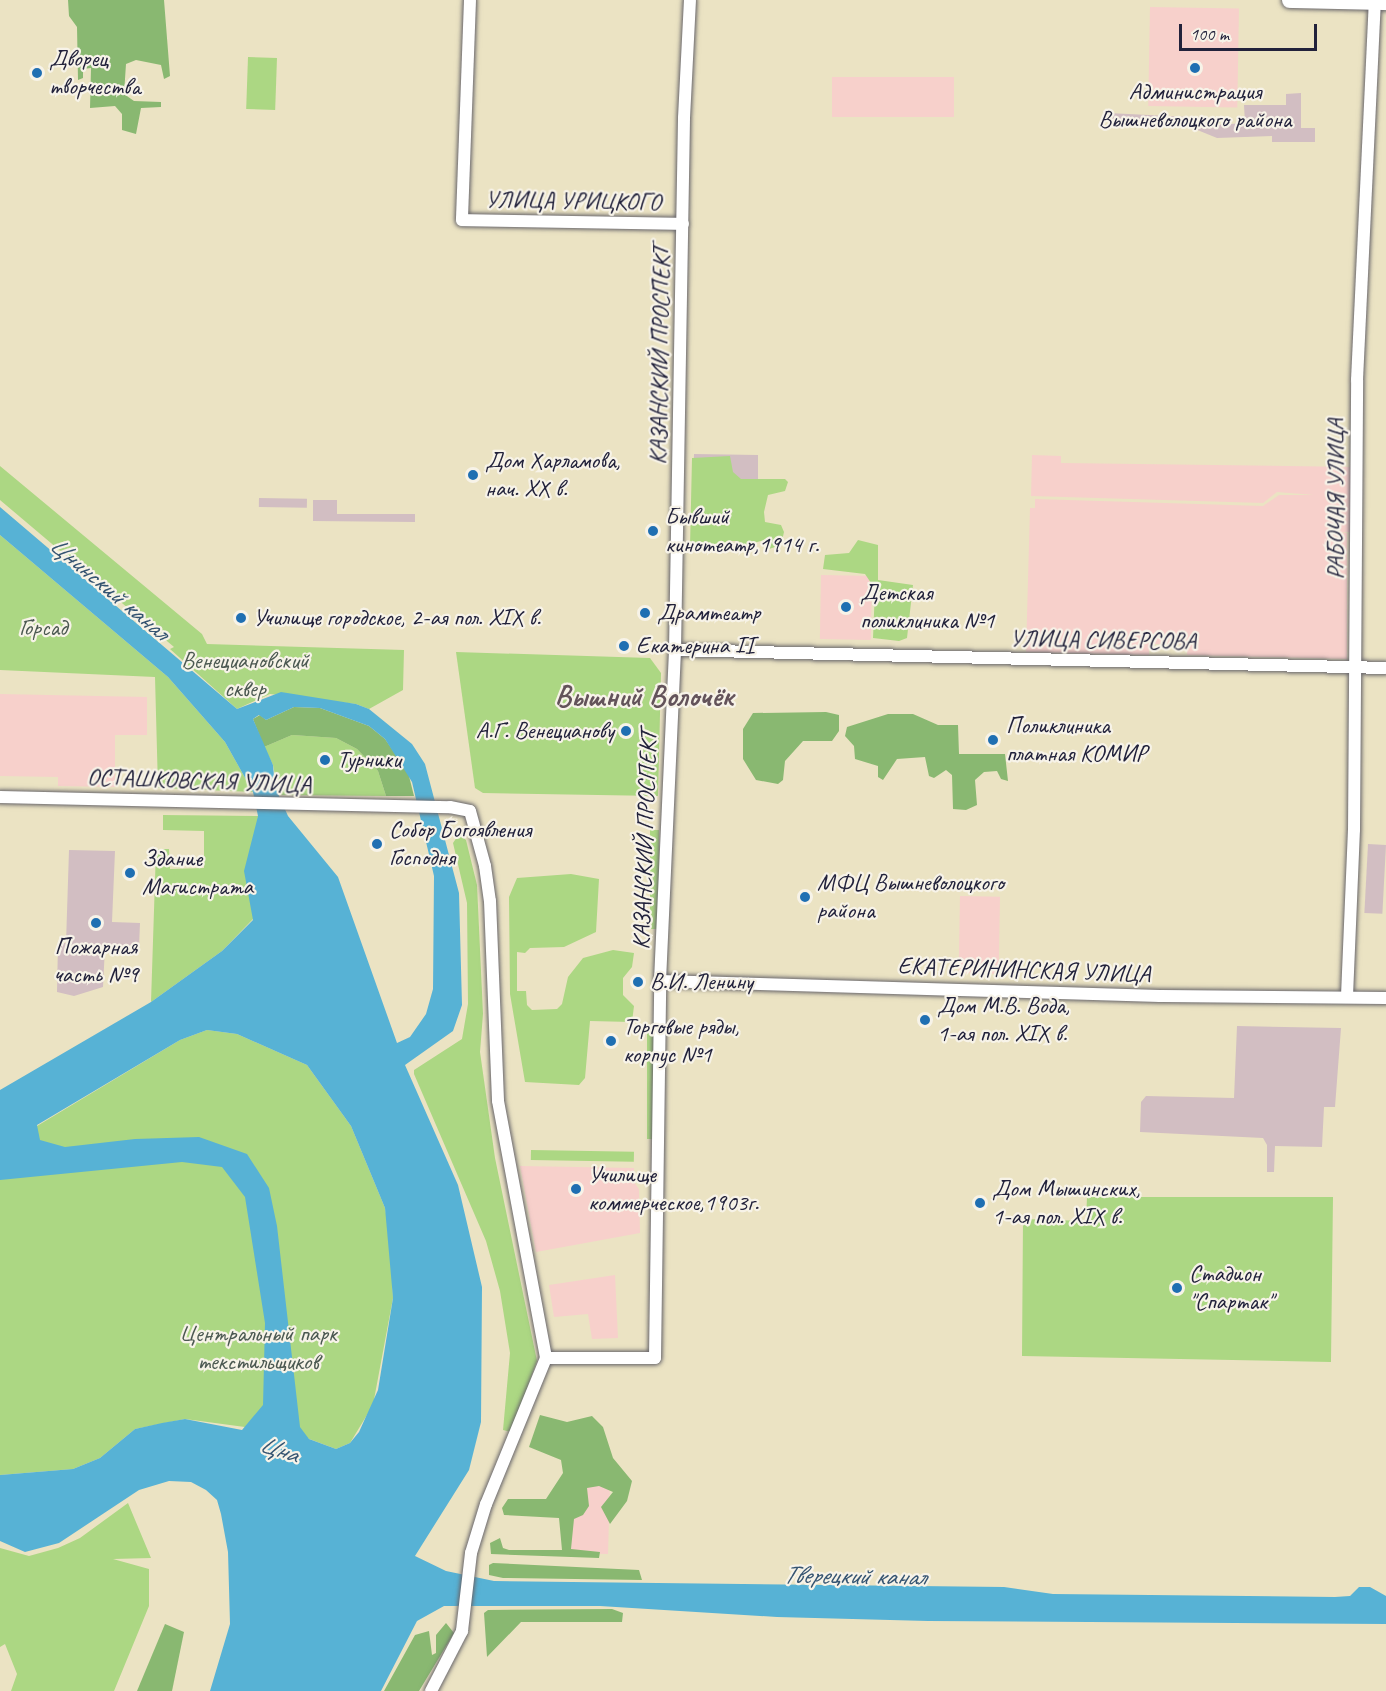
<!DOCTYPE html>
<html>
<head>
<meta charset="utf-8">
<style>
  body { margin:0 }
  #map { position:relative; width:1386px; height:1691px; overflow:hidden; background:#ebe3c3; font-family:Caveat,sans-serif }
  div>[style] { position:absolute }
  [style*='--x'] { left:calc(var(--x)*1px); top:calc(var(--y)*1px); width:calc(var(--w)*1px); rotate:calc(var(--a)*1deg) }
  .built>* { inset:0; background:#f7d0cb; transform-origin:0 0 }
  .industrial>* { inset:0; background:#d2bec2; transform-origin:0 0 }
  .green>* { inset:0; background:#acd783; transform-origin:0 0 }
  .forest>* { inset:0; background:#89b871 }
  .water>* { inset:0; background:#57b2d5 }
  .roads { filter:drop-shadow(0 0 2px #68666b) drop-shadow(0 0 2px #68666b) }
  .secondary>* { height:12px; margin:-6px; padding:0 6px; transform-origin:6px; border-radius:6px; background:#fff }
  .highway>* { height:15px; margin:-7.5px; padding:0 7.5px; transform-origin:7.5px; border-radius:7.5px; background:#fff }
  .dots>* { width:16px; height:16px; translate:-50% -50%; box-sizing:border-box; border:3px solid #f7f3e8; border-radius:50% }
  span { translate:-50% -50%; white-space:nowrap; text-align:center; line-height:1.15; -webkit-text-stroke:4.5px #f7f3e8; paint-order:stroke }
  .poi-label { font-size:24px; color:#22223b }
  .left { translate:0 -50%; text-align:left }
  .right { translate:-100% -50%; text-align:right }
  .street-label { font-size:24px; color:#22223b }
  .park-label { font-size:24px; color:#4b5851 }
  .water-label { font-size:26px; color:#355471; font-style:italic }
  .district-label { font-size:30px; color:#63535a; font-weight:700 }
  .scale { position:absolute; left:1179px; top:24px; width:138px; height:27px; box-sizing:border-box; border:3px solid #22223b; border-top:0; padding-left:8px; font-size:18px; line-height:21px; white-space:nowrap; color:#22223b; -webkit-text-stroke:4px #f7f3e8; paint-order:stroke }
</style>
</head>
<body>
<div id="map">
  <div class="built">
    <div style="left:1150px;top:7px;width:89px;height:99px;rotate:1deg"></div>
    <div style="left:832px;top:77px;width:122px;height:40px"></div>
    <div style="clip-path:polygon(1032px 455px,1061px 456px,1061px 463px,1356px 467px,1355px 532px,1340px 532px,1347px 533px,1347px 659px,1187px 655px,1187px 645px,1154px 644px,1149px 644px,1149px 655px,1026px 652px,1030px 508px,1035px 508px,1035px 499px,1263px 506px,1279px 495px,1314px 495px,1277px 492px,1263px 503px,1031px 496px)"></div>
    <div style="left:821px;top:575px;width:51px;height:64px;rotate:1deg"></div>
    <div style="clip-path:polygon(0 694px,147px 697px,147px 735px,115px 735px,115px 787px,58px 786px,58px 777px,0 776px)"></div>
    <div style="left:960px;top:896px;width:40px;height:77px;rotate:1deg"></div>
    <div style="clip-path:polygon(520px 1166px,634px 1168px,634px 1182px,639px 1189px,640px 1233px,536px 1252px)"></div>
    <div style="clip-path:polygon(615px 1275px,618px 1338px,592px 1339px,588px 1314px,554px 1317px,549px 1285px)"></div>
    <div style="clip-path:polygon(574px 1482px,610px 1483px,608px 1554px,563px 1553px)"></div>
  </div>
  <div class="industrial">
    <div style="clip-path:polygon(1301px 93px,1301px 128px,1315px 128px,1315px 142px,1272px 142px,1272px 136px,1217px 138px,1190px 127px,1108px 124px,1108px 113px,1189px 117px,1215px 125px,1245px 123px,1244px 105px,1286px 105px,1286px 94px)"></div>
    <div style="clip-path:polygon(694px 454px,758px 455px,758px 489px,692px 540px)"></div>
    <div style="left:259px;top:498px;width:48px;height:9px;rotate:1deg"></div>
    <div style="clip-path:polygon(313px 500px,337px 500px,337px 514px,415px 514px,415px 522px,313px 521px)"></div>
    <div style="left:1368px;top:844px;width:18px;height:69px;rotate:3deg"></div>
    <div style="clip-path:polygon(69px 850px,115px 851px,112px 922px,140px 923px,139px 948px,105px 947px,103px 987px,74px 996px,57px 992px,58px 943px,66px 943px)"></div>
    <div style="clip-path:polygon(1237px 1026px,1341px 1028px,1335px 1107px,1324px 1107px,1322px 1147px,1275px 1146px,1274px 1172px,1267px 1172px,1267px 1145px,1263px 1138px,1140px 1132px,1141px 1102px,1146px 1096px,1234px 1098px)"></div>
  </div>
  <div class="green">
    <div style="left:248px;top:57px;width:29px;height:52px;rotate:2deg"></div>
    <div style="clip-path:polygon(730px 456px,733px 472px,741px 479px,785px 479px,788px 482px,785px 491px,768px 495px,764px 512px,765px 522px,781px 525px,784px 532px,781px 545px,769px 549px,764px 540px,754px 543px,749px 553px,737px 541px,727px 541px,714px 551px,690px 548px,692px 458px)"></div>
    <div style="clip-path:polygon(0 466px,202px 634px,207px 644px,404px 650px,403px 690px,369px 709px,356px 704px,270px 694px,237px 709px,170px 649px,174px 647px,0 500px)"></div>
    <div style="clip-path:polygon(0 535px,168px 677px,225px 742px,253px 792px,158px 788px,155px 677px,0 670px)"></div>
    <div style="clip-path:polygon(858px 540px,878px 545px,878px 580px,913px 585px,907px 638px,899px 641px,873px 638px,875px 589px,865px 574px,823px 569px,825px 555px,849px 553px)"></div>
    <div style="clip-path:polygon(456px 652px,650px 658px,661px 673px,658px 796px,483px 793px,475px 788px)"></div>
    <div style="clip-path:polygon(292px 735px,336px 738px,357px 749px,378px 771px,386px 796px,279px 795px,273px 765px,264px 747px)"></div>
    <div style="clip-path:polygon(163px 815px,258px 816px,253px 919px,222px 951px,151px 1002px,156px 849px,169px 849px,170px 869px,204px 868px,204px 831px,163px 830px)"></div>
    <div style="left:650px;top:830px;width:9px;height:99px"></div>
    <div style="clip-path:polygon(459px 834px,466px 840px,477px 885px,483px 1014px,480px 1052px,495px 1158px,537px 1361px,511px 1432px,503px 1430px,510px 1353px,500px 1291px,486px 1241px,414px 1074px,414px 1070px,462px 1039px,468px 1004px,467px 903px,453px 843px)"></div>
    <div style="clip-path:polygon(571px 874px,599px 879px,596px 932px,564px 947px,530px 948px,525px 953px,517px 952px,517px 991px,526px 991px,527px 1005px,532px 1010px,557px 1009px,562px 1004px,568px 977px,583px 958px,613px 950px,634px 953px,632px 967px,623px 978px,623px 995px,634px 1006px,632px 1022px,590px 1021px,585px 1078px,579px 1085px,525px 1082px,510px 994px,509px 897px,517px 878px)"></div>
    <div style="clip-path:polygon(207px 1030px,237px 1034px,307px 1065px,351px 1126px,385px 1208px,390px 1237px,393px 1298px,373px 1405px,350px 1443px,336px 1449px,296px 1434px,185px 1419px,135px 1429px,100px 1458px,73px 1469px,0 1475px,0 1157px,37px 1126px,180px 1040px)"></div>
    <div style="left:647px;top:1031px;width:8px;height:108px"></div>
    <div style="left:531px;top:1150px;width:103px;height:10px;rotate:1deg"></div>
    <div style="clip-path:polygon(1087px 1197px,1333px 1197px,1331px 1362px,1022px 1356px,1023px 1219px,1086px 1221px)"></div>
    <div style="clip-path:polygon(128px 1503px,151px 1558px,113px 1559px,149px 1569px,149px 1606px,114px 1691px,11px 1691px,17px 1674px,5px 1644px,0 1647px,0 1548px,29px 1556px,58px 1548px,80px 1538px)"></div>
  </div>
  <div class="forest">
    <div style="clip-path:polygon(68px 0,164px 0,170px 76px,164px 79px,161px 65px,136px 60px,126px 64px,124px 94px,134px 101px,161px 102px,161px 107px,141px 108px,136px 134px,122px 130px,122px 114px,115px 106px,90px 108px,91px 68px,83px 69px,83px 78px,78px 80px,77px 27px,69px 16px)"></div>
    <div style="clip-path:polygon(294px 707px,320px 708px,369px 726px,385px 739px,408px 772px,414px 796px,386px 796px,378px 771px,357px 749px,336px 738px,292px 735px,264px 747px,253px 719px,260px 715px,266px 720px)"></div>
    <div style="clip-path:polygon(826px 712px,839px 715px,839px 731px,832px 741px,803px 741px,785px 761px,783px 780px,778px 784px,756px 780px,743px 759px,743px 729px,753px 713px)"></div>
    <div style="clip-path:polygon(888px 714px,913px 714px,938px 725px,958px 725px,959px 754px,1005px 754px,1008px 781px,1001px 779px,997px 771px,984px 772px,975px 780px,977px 805px,966px 810px,953px 809px,952px 775px,946px 770px,934px 778px,929px 776px,925px 757px,897px 759px,883px 780px,878px 777px,878px 766px,855px 759px,854px 746px,845px 736px,847px 727px)"></div>
    <div style="clip-path:polygon(540px 1415px,567px 1422px,592px 1416px,603px 1427px,613px 1458px,632px 1481px,627px 1501px,610px 1524px,601px 1507px,613px 1492px,599px 1486px,587px 1488px,589px 1506px,583px 1515px,574px 1519px,571px 1549px,600px 1552px,599px 1558px,491px 1554px,490px 1543px,500px 1538px,503px 1548px,509px 1550px,562px 1550px,559px 1518px,504px 1515px,502px 1508px,508px 1499px,546px 1499px,563px 1473px,561px 1460px,529px 1447px)"></div>
    <div style="clip-path:polygon(493px 1563px,639px 1570px,642px 1580px,503px 1578px,489px 1575px,489px 1565px)"></div>
    <div style="clip-path:polygon(612px 1609px,623px 1613px,622px 1622px,521px 1622px,487px 1657px,484px 1613px,488px 1610px)"></div>
    <div style="clip-path:polygon(446px 1623px,454px 1633px,419px 1691px,384px 1691px,415px 1635px,429px 1631px,432px 1655px,436px 1653px,436px 1635px)"></div>
    <div style="clip-path:polygon(165px 1624px,184px 1632px,172px 1691px,137px 1691px)"></div>
  </div>
  <div class="water">
    <div style="clip-path:polygon(evenodd,0 507px,237px 709px,281px 692px,356px 704px,369px 709px,412px 744px,425px 764px,459px 893px,462px 1005px,453px 1031px,405px 1065px,458px 1185px,482px 1287px,481px 1422px,469px 1470px,415px 1556px,446px 1571px,494px 1581px,1004px 1587px,1053px 1594px,1335px 1597px,1350px 1596px,1359px 1587px,1370px 1587px,1386px 1596px,1386px 1624px,928px 1621px,777px 1617px,600px 1606px,444px 1606px,417px 1621px,381px 1691px,210px 1691px,230px 1624px,228px 1552px,221px 1514px,217px 1500px,206px 1490px,191px 1482px,169px 1481px,139px 1490px,59px 1543px,25px 1552px,0 1541px,0 1475px,73px 1469px,100px 1458px,135px 1429px,162px 1423px,185px 1419px,242px 1430px,263px 1405px,265px 1323px,245px 1197px,222px 1167px,182px 1162px,0 1180px,0 1090px,151px 1002px,222px 951px,253px 920px,244px 871px,258px 816px,253px 792px,225px 742px,168px 677px,0 535px,0 507px,294px 707px,320px 708px,369px 726px,385px 739px,412px 782px,434px 876px,433px 989px,426px 1014px,410px 1037px,397px 1043px,338px 877px,288px 816px,275px 787px,273px 765px,253px 719px,259px 715px,266px 720px,294px 707px,0 507px,207px 1030px,237px 1034px,307px 1065px,351px 1126px,385px 1208px,393px 1298px,378px 1390px,359px 1432px,350px 1443px,336px 1449px,309px 1439px,300px 1427px,277px 1226px,269px 1188px,247px 1154px,199px 1137px,135px 1139px,65px 1147px,40px 1140px,37px 1125px,180px 1040px,207px 1030px)"></div>
  </div>
  <div class="roads">
    <div class="secondary">
      <div style="--x:470;--y:0;--w:220;--a:92.1"></div>
      <div style="--x:462;--y:220;--w:221;--a:1"></div>
      <div style="--x:675;--y:650;--w:711;--a:1.45"></div>
      <div style="--x:0;--y:797;--w:450;--a:1.3"></div>
      <div style="--x:450;--y:807;--w:20;--a:11"></div>
      <div style="--x:470;--y:811;--w:57;--a:74.7"></div>
      <div style="--x:485;--y:866;--w:35;--a:82"></div>
      <div style="--x:490;--y:901;--w:200;--a:87.7"></div>
      <div style="--x:498;--y:1101;--w:261;--a:79.4"></div>
      <div style="--x:546;--y:1358;--w:158;--a:112.3"></div>
      <div style="--x:486;--y:1504;--w:51;--a:107"></div>
      <div style="--x:471;--y:1553;--w:79;--a:96.6"></div>
      <div style="--x:462;--y:1631;--w:68;--a:117.3"></div>
      <div style="--x:660;--y:981;--w:500;--a:1.72"></div>
      <div style="--x:1160;--y:996;--w:226;--a:0.5"></div>
      <div style="--x:1347;--y:996;--w:166;--a:-87.6"></div>
      <div style="--x:1354;--y:830;--w:450;--a:-89.6"></div>
      <div style="--x:1357;--y:380;--w:378;--a:-87.3"></div>
      <div style="--x:546;--y:1358;--w:109;--a:0"></div>
      <div style="--x:655;--y:1358;--w:377;--a:-89.2"></div>
      <div style="--x:660;--y:981;--w:331;--a:-87.4"></div>
      <div style="--x:675;--y:650;--w:532;--a:-89.03"></div>
      <div style="--x:684;--y:118;--w:118;--a:-87.1"></div>
    </div>
    <div class="highway">
      <div style="--x:1289;--y:0;--w:97;--a:1.2"></div>
    </div>
  </div>
  <div class="dots">
    <div style="left:1195px;top:68px;background:#1f6fb2"></div>
    <div style="left:37px;top:73px;background:#1f6fb2"></div>
    <div style="left:473px;top:475px;background:#1f6fb2"></div>
    <div style="left:653px;top:531px;background:#1f6fb2"></div>
    <div style="left:846px;top:607px;background:#1f6fb2"></div>
    <div style="left:645px;top:613px;background:#1f6fb2"></div>
    <div style="left:241px;top:618px;background:#1f6fb2"></div>
    <div style="left:624px;top:646px;background:#1f6fb2"></div>
    <div style="left:626px;top:731px;background:#1f6fb2"></div>
    <div style="left:993px;top:740px;background:#1f6fb2"></div>
    <div style="left:325px;top:760px;background:#1f6fb2"></div>
    <div style="left:377px;top:844px;background:#1f6fb2"></div>
    <div style="left:130px;top:873px;background:#1f6fb2"></div>
    <div style="left:805px;top:897px;background:#1f6fb2"></div>
    <div style="left:96px;top:923px;background:#1f6fb2"></div>
    <div style="left:638px;top:982px;background:#1f6fb2"></div>
    <div style="left:925px;top:1020px;background:#1f6fb2"></div>
    <div style="left:611px;top:1041px;background:#1f6fb2"></div>
    <div style="left:576px;top:1189px;background:#1f6fb2"></div>
    <div style="left:980px;top:1203px;background:#1f6fb2"></div>
    <div style="left:1177px;top:1288px;background:#1f6fb2"></div>
  </div>
  <div class="poi-label">
    <span class="left" style="left:49px;top:73px">Дворец<br>творчества</span>
    <span style="left:1195px;top:106px">Администрация<br>Вышневолоцкого района</span>
    <span class="left" style="left:485px;top:475px">Дом Харламова,<br>нач. XX в.</span>
    <span class="left" style="left:665px;top:531px">Бывший<br>кинотеатр,1914 г.</span>
    <span class="left" style="left:860px;top:607px">Детская<br>поликлиника №1</span>
    <span class="left" style="left:657px;top:613px">Драмтеатр</span>
    <span class="left" style="left:253px;top:618px">Училище городское, 2-ая пол. XIX в.</span>
    <span class="left" style="left:636px;top:646px">Екатерина II</span>
    <span class="left" style="left:1006px;top:740px">Поликлиника<br>платная КОМИР</span>
    <span class="right" style="left:614px;top:731px">А.Г. Венецианову</span>
    <span class="left" style="left:337px;top:760px">Турники</span>
    <span class="left" style="left:389px;top:844px">Собор Богоявления<br>Господня</span>
    <span class="left" style="left:142px;top:873px">Здание<br>Магистрата</span>
    <span class="left" style="left:817px;top:897px">МФЦ Вышневолоцкого<br>района</span>
    <span style="left:96px;top:961px">Пожарная<br>часть №9</span>
    <span class="left" style="left:650px;top:982px">В.И. Ленину</span>
    <span class="left" style="left:937px;top:1020px">Дом М.В. Вода,<br>1-ая пол. XIX в.</span>
    <span class="left" style="left:623px;top:1041px">Торговые ряды,<br>корпус №1</span>
    <span class="left" style="left:588px;top:1189px">Училище<br>коммерческое,1903г.</span>
    <span class="left" style="left:992px;top:1203px">Дом Мышинских,<br>1-ая пол. XIX в.</span>
    <span class="left" style="left:1189px;top:1288px">Стадион<br>"Спартак"</span>
  </div>
  <div class="street-label">
    <span style="left:573px;top:201px;rotate:1deg">УЛИЦА УРИЦКОГО</span>
    <span style="left:660px;top:355px;rotate:-89deg">КАЗАНСКИЙ ПРОСПЕКТ</span>
    <span style="left:1336px;top:499px;rotate:-90deg">РАБОЧАЯ УЛИЦА</span>
    <span style="left:1103px;top:640px;rotate:1deg">УЛИЦА СИВЕРСОВА</span>
    <span style="left:199px;top:781px;rotate:2deg">ОСТАШКОВСКАЯ УЛИЦА</span>
    <span style="left:645px;top:840px;rotate:-88deg">КАЗАНСКИЙ ПРОСПЕКТ</span>
    <span style="left:1024px;top:970px;rotate:2deg">ЕКАТЕРИНИНСКАЯ УЛИЦА</span>
  </div>
  <div class="park-label">
    <span style="left:43px;top:628px">Горсад</span>
    <span style="left:245px;top:675px">Венециановский<br>сквер</span>
    <span style="left:258px;top:1348px">Центральный парк<br>текстильщиков</span>
  </div>
  <div class="water-label">
    <span style="left:109px;top:588px;rotate:40deg">Цнинский канал</span>
    <span style="left:279px;top:1449px;rotate:19deg">Цна</span>
    <span style="left:854px;top:1576px;rotate:1deg">Тверецкий канал</span>
  </div>
  <div class="district-label">
    <span style="left:644px;top:696px">Вышний Волочёк</span>
  </div>
  <div class="scale">100 m</div>
</div>
</body>
</html>
